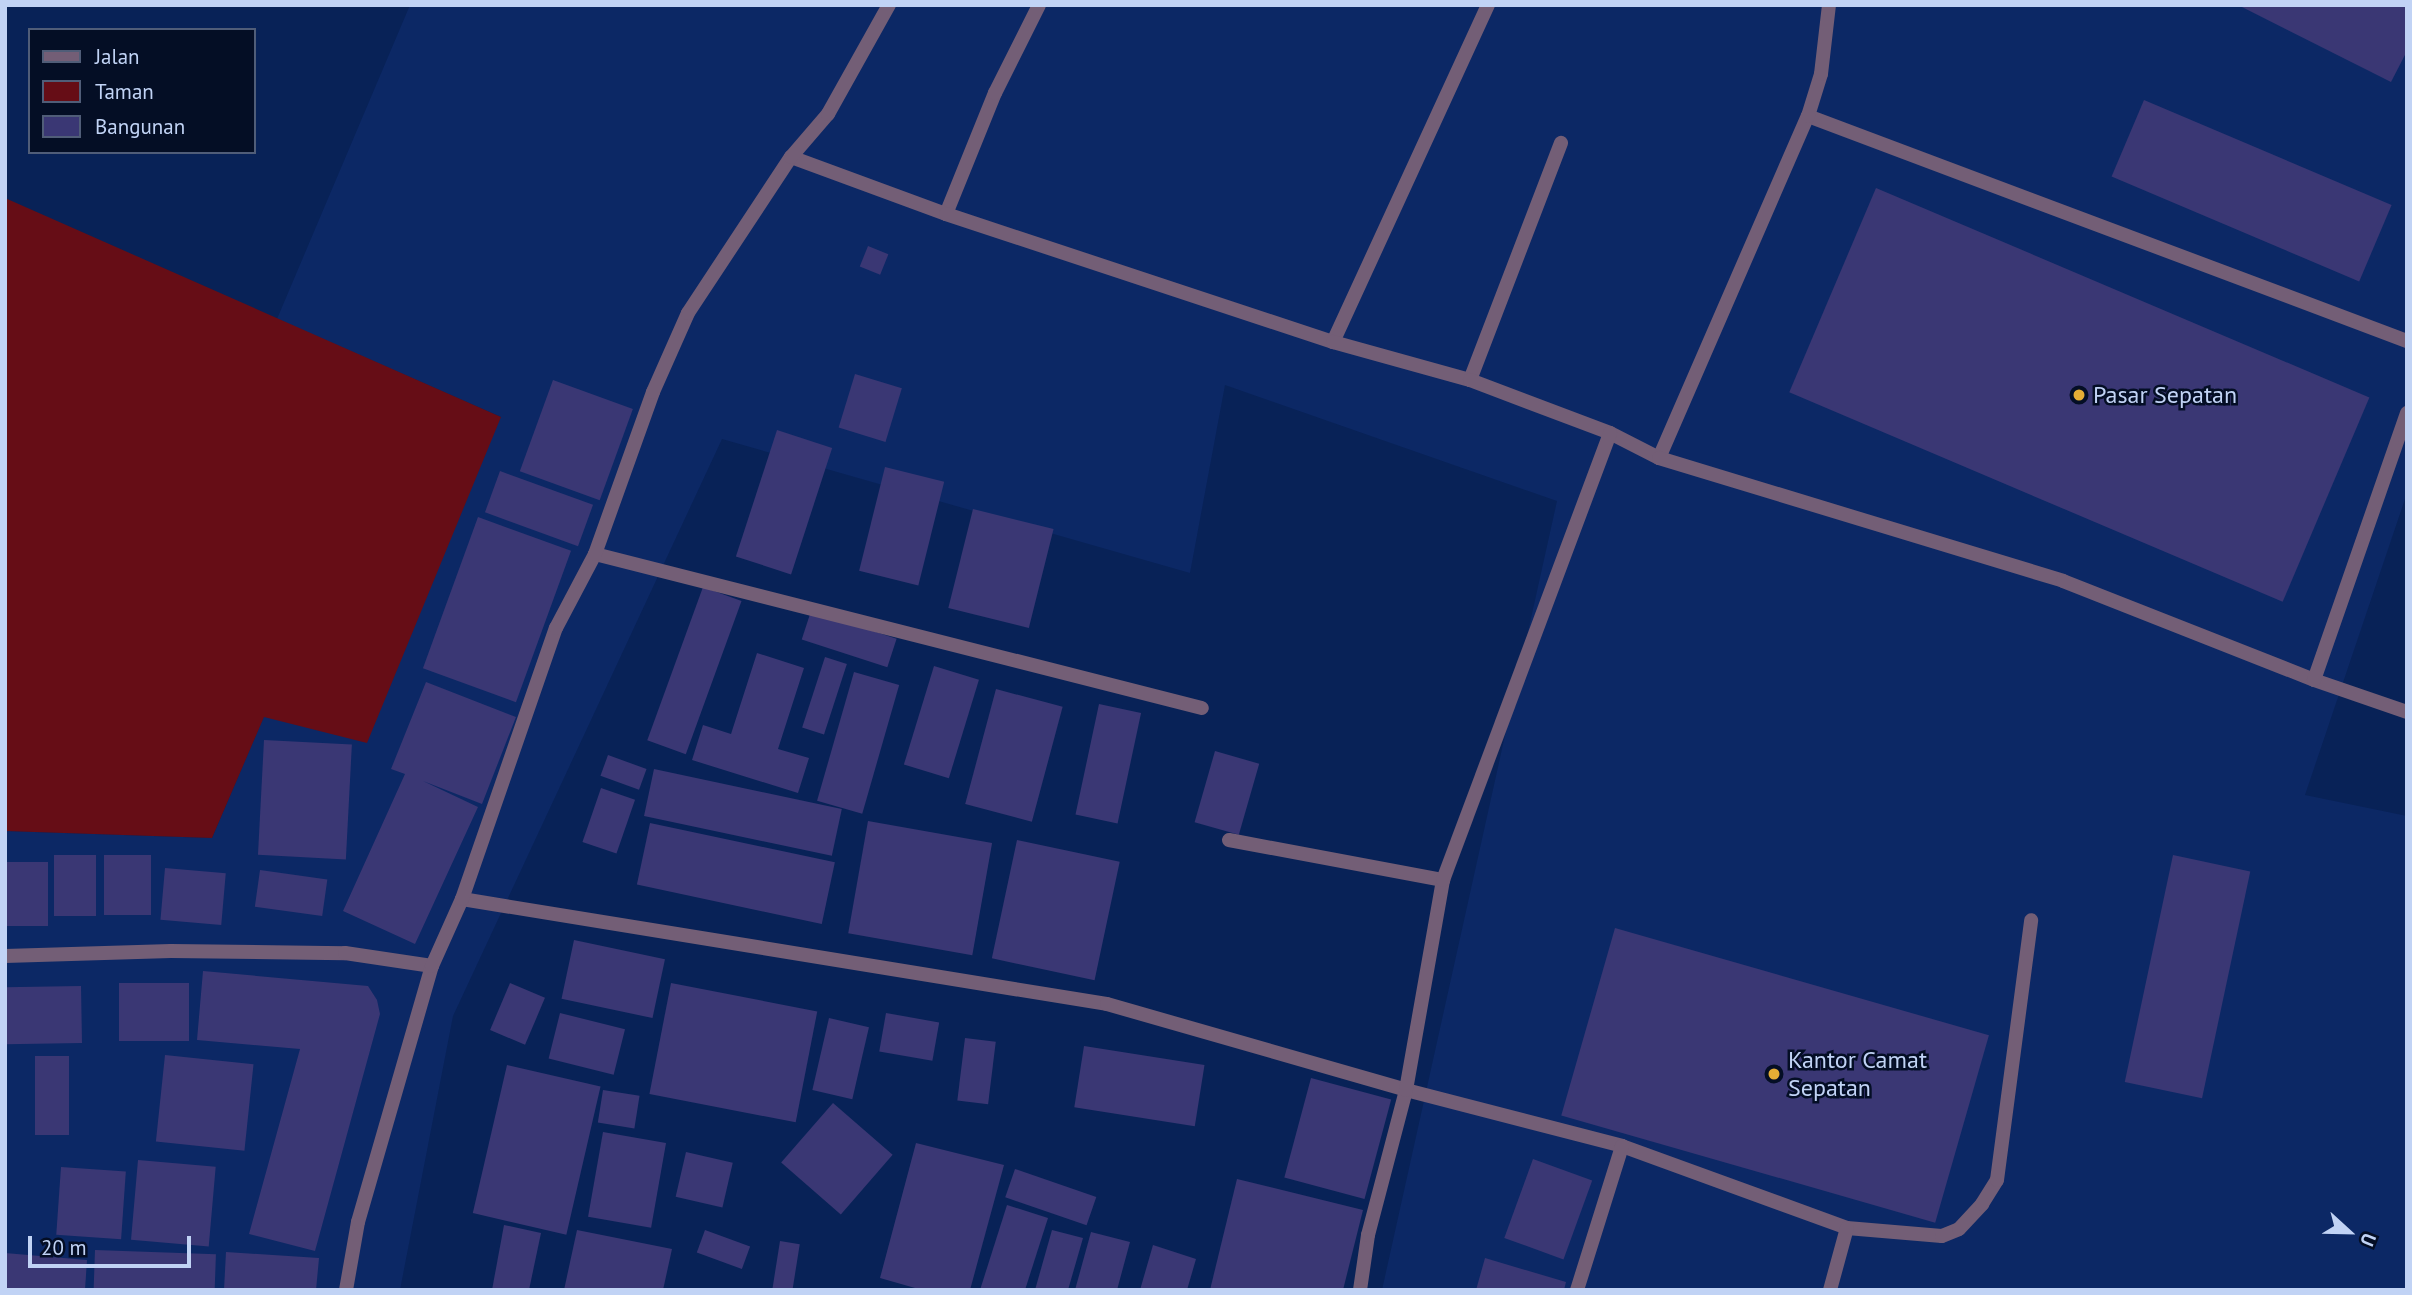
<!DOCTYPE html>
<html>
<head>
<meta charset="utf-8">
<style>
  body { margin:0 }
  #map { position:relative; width:2412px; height:1295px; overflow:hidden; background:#082257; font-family:"PT Sans",sans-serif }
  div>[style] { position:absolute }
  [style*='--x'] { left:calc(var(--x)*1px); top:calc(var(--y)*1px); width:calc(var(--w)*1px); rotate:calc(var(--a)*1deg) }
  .built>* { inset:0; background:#0c2865 }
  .green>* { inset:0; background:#660d16 }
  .building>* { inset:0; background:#3a3774; transform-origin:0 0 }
  .lane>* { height:14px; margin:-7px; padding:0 7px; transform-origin:7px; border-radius:7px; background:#735e76 }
  .street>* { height:14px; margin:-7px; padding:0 7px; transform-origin:7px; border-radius:7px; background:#735e76 }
  .dots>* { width:19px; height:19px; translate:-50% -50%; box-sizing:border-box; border:4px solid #040e25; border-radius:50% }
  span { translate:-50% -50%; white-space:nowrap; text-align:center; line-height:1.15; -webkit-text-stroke:5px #040e25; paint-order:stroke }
  .poi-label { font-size:24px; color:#c1d3f5 }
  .left { translate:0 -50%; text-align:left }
  .frame { position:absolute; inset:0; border:7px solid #c1d3f5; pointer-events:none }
  .legend { position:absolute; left:28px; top:28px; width:228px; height:126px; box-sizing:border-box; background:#040e25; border:2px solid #505d78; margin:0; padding:9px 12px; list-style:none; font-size:21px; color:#c1d3f5 }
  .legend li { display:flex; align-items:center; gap:14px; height:35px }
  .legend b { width:35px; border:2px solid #505d78 }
  .north { position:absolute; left:2314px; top:1197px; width:70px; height:70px; -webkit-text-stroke:5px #040e25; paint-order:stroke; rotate:112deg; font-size:19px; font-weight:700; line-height:28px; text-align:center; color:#c1d3f5 }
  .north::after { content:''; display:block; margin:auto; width:24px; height:32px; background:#c1d3f5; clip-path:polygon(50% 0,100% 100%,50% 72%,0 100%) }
  .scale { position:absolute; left:28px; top:1236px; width:163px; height:32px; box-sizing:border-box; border:4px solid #c1d3f5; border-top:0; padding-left:9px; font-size:21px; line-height:24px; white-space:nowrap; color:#c1d3f5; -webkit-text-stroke:5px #040e25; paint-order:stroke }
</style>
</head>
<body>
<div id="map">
  <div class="built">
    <div style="clip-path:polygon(410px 5px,2407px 5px,2407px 493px,2305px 795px,2407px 816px,2407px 1290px,1382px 1290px,1557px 501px,1225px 385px,1190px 573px,722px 439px,453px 1016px,400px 1290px,5px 1290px,5px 831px,212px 838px,264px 716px,501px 417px,277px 319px)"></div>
  </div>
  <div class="green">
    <div style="clip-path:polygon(5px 198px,501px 417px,367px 743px,264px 717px,212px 838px,5px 831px)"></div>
  </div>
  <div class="building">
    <div style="clip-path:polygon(2238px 5px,2407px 5px,2407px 51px,2391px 82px)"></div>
    <div style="left:2144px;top:100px;width:269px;height:83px;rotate:23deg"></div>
    <div style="left:1876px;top:188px;width:536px;height:222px;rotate:23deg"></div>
    <div style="left:868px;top:246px;width:22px;height:22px;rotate:22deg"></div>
    <div style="left:855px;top:374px;width:49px;height:56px;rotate:17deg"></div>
    <div style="left:553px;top:380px;width:85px;height:97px;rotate:20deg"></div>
    <div style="left:777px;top:430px;width:58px;height:133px;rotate:18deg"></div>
    <div style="left:885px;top:467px;width:61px;height:107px;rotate:14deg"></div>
    <div style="left:500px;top:471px;width:99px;height:44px;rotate:20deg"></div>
    <div style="left:973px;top:509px;width:83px;height:102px;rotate:14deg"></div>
    <div style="left:478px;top:517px;width:99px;height:161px;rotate:20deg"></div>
    <div style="left:703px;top:587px;width:41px;height:163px;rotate:20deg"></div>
    <div style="left:811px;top:611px;width:90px;height:30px;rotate:18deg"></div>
    <div style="clip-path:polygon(757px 653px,804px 668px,778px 749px,809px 758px,798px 793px,692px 760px,703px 725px,731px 734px)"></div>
    <div style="left:825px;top:657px;width:23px;height:74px;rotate:18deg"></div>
    <div style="left:934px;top:666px;width:47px;height:103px;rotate:17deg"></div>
    <div style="left:854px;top:672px;width:47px;height:134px;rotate:16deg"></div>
    <div style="clip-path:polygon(426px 682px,516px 717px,482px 804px,423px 781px,478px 807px,415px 944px,343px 911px,405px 774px,391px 769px)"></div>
    <div style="left:996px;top:689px;width:69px;height:119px;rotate:15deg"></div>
    <div style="left:1099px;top:704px;width:43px;height:113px;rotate:12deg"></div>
    <div style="left:264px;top:740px;width:88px;height:115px;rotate:3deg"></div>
    <div style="left:1215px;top:751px;width:46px;height:74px;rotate:16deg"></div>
    <div style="left:608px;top:755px;width:41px;height:22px;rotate:20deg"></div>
    <div style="left:654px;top:769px;width:192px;height:48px;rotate:12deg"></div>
    <div style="left:601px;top:788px;width:36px;height:57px;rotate:19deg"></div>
    <div style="left:868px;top:821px;width:126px;height:114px;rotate:10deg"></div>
    <div style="left:650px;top:823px;width:189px;height:63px;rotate:12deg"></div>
    <div style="left:1017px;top:840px;width:105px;height:121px;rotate:12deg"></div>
    <div style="left:54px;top:855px;width:42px;height:61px"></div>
    <div style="left:104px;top:855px;width:47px;height:60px"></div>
    <div style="left:2173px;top:855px;width:79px;height:232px;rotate:12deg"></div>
    <div style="left:5px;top:862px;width:43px;height:64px"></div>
    <div style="left:165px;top:868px;width:61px;height:52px;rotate:5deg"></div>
    <div style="left:260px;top:870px;width:68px;height:37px;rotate:8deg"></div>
    <div style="left:1615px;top:928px;width:389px;height:195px;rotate:16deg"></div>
    <div style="left:574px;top:940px;width:93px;height:60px;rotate:12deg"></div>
    <div style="clip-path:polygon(203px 971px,368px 986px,377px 1000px,380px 1014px,315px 1251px,249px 1234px,300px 1049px,197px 1040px)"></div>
    <div style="left:189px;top:983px;width:58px;height:70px;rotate:90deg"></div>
    <div style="left:510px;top:983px;width:38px;height:51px;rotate:23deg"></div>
    <div style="left:671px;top:983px;width:149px;height:113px;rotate:11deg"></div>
    <div style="left:81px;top:986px;width:57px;height:76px;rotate:89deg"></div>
    <div style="left:560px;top:1013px;width:67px;height:47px;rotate:14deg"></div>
    <div style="left:886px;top:1013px;width:54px;height:39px;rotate:10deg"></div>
    <div style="left:829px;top:1018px;width:41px;height:74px;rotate:13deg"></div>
    <div style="left:965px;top:1038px;width:31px;height:63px;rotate:7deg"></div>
    <div style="left:1084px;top:1046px;width:122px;height:62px;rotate:9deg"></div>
    <div style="left:165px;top:1055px;width:89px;height:87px;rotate:6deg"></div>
    <div style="left:35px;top:1056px;width:34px;height:79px"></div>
    <div style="left:507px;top:1065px;width:96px;height:152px;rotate:13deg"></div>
    <div style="left:1311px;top:1078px;width:83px;height:103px;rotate:15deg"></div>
    <div style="left:603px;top:1090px;width:37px;height:33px;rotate:9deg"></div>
    <div style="left:833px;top:1103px;width:79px;height:79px;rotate:41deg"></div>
    <div style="left:603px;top:1132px;width:64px;height:86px;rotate:10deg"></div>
    <div style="clip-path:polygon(916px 1143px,1004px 1165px,970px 1290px,922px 1290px,880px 1278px)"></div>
    <div style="left:686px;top:1152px;width:48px;height:46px;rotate:13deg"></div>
    <div style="left:1533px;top:1159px;width:63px;height:84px;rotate:20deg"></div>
    <div style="left:138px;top:1160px;width:78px;height:80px;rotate:5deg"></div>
    <div style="left:61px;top:1167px;width:65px;height:68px;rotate:4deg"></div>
    <div style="left:1015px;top:1169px;width:86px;height:30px;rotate:19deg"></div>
    <div style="clip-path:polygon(1237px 1179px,1363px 1210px,1343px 1290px,1210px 1290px)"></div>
    <div style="clip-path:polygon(1007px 1205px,1048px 1218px,1025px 1290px,980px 1290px)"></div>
    <div style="clip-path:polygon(504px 1225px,541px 1233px,529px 1290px,492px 1290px)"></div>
    <div style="clip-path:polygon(577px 1230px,672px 1249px,663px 1290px,564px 1290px)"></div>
    <div style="left:705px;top:1230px;width:48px;height:24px;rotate:20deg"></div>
    <div style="clip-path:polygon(1052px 1230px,1083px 1238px,1068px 1290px,1035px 1290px)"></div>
    <div style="clip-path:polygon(1091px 1232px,1130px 1242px,1117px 1290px,1075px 1290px)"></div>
    <div style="left:780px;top:1241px;width:20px;height:50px;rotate:9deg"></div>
    <div style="clip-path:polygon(1153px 1245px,1196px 1259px,1187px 1290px,1140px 1290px)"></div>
    <div style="left:95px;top:1250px;width:121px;height:40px;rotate:2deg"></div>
    <div style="clip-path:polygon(226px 1252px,319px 1258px,316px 1290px,224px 1290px)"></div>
    <div style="clip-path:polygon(5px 1253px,87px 1260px,85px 1290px,5px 1290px)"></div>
    <div style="clip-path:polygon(1485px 1258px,1566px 1282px,1564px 1290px,1476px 1290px)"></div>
  </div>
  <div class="lane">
    <div style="--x:1808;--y:116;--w:640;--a:20.59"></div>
    <div style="--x:946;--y:214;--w:131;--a:-68"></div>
    <div style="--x:995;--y:93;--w:98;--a:-63.4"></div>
    <div style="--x:1333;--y:342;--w:371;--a:-65.3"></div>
    <div style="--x:1470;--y:380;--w:254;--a:-69"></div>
    <div style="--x:1659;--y:458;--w:373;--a:-66.5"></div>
    <div style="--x:1808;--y:116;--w:44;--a:-72.8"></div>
    <div style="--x:1821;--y:74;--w:69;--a:-83.4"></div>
    <div style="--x:1406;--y:1090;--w:223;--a:14.5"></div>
    <div style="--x:1622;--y:1146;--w:239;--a:20"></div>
    <div style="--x:1847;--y:1228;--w:95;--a:4.8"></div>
    <div style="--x:1942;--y:1236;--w:18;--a:-22"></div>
    <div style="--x:1959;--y:1229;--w:34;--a:-47"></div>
    <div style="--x:1982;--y:1204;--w:28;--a:-58"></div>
    <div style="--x:1997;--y:1180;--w:262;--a:-82.5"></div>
    <div style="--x:1577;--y:1290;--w:151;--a:-72.6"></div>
    <div style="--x:1830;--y:1290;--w:64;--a:-74.7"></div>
  </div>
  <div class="street">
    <div style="--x:791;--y:157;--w:165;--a:20.2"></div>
    <div style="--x:946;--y:214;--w:408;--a:18.3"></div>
    <div style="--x:1333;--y:342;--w:142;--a:15.5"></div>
    <div style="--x:1470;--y:380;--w:150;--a:20.7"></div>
    <div style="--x:1610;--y:433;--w:55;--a:27"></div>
    <div style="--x:1659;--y:458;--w:422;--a:16.9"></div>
    <div style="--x:2063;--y:581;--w:270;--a:21.5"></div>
    <div style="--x:2314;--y:680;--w:98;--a:19"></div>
    <div style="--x:595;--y:554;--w:626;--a:14.24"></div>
    <div style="--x:2314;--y:680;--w:283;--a:-70.8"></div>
    <div style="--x:1229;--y:840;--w:218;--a:10.6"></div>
    <div style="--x:462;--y:899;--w:653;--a:9.25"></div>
    <div style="--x:1107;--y:1004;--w:311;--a:16"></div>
    <div style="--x:5;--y:956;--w:166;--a:-1.7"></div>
    <div style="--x:171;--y:951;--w:174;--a:0.7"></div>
    <div style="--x:345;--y:953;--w:88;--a:8.5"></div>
    <div style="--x:346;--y:1290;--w:69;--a:-80"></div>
    <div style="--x:358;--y:1222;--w:266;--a:-73.9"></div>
    <div style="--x:432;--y:966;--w:73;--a:-65.9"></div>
    <div style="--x:462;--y:899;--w:287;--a:-70.9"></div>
    <div style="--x:556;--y:628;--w:84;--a:-62.2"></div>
    <div style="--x:595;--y:554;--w:172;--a:-70.3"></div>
    <div style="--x:653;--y:392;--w:86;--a:-66.1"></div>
    <div style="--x:688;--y:313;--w:187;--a:-56.6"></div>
    <div style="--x:791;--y:157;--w:57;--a:-49.3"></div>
    <div style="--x:828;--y:114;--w:125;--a:-60.8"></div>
    <div style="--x:1360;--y:1290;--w:56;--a:-81.7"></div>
    <div style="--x:1368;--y:1235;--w:150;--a:-75.3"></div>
    <div style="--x:1406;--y:1090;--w:213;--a:-80"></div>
    <div style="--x:1443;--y:880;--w:477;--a:-69.5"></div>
  </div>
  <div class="dots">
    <div style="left:2079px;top:395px;background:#e4ad35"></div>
    <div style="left:1774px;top:1074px;background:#e4ad35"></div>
  </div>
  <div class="poi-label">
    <span class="left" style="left:2093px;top:395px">Pasar Sepatan</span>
    <span class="left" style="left:1788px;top:1074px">Kantor Camat<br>Sepatan</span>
  </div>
  <div class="frame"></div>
  <ul class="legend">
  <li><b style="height:9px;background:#735e76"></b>Jalan</li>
  <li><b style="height:19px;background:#660d16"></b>Taman</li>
  <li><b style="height:19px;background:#3a3774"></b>Bangunan</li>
  </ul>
  <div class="north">U</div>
  <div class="scale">20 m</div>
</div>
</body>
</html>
